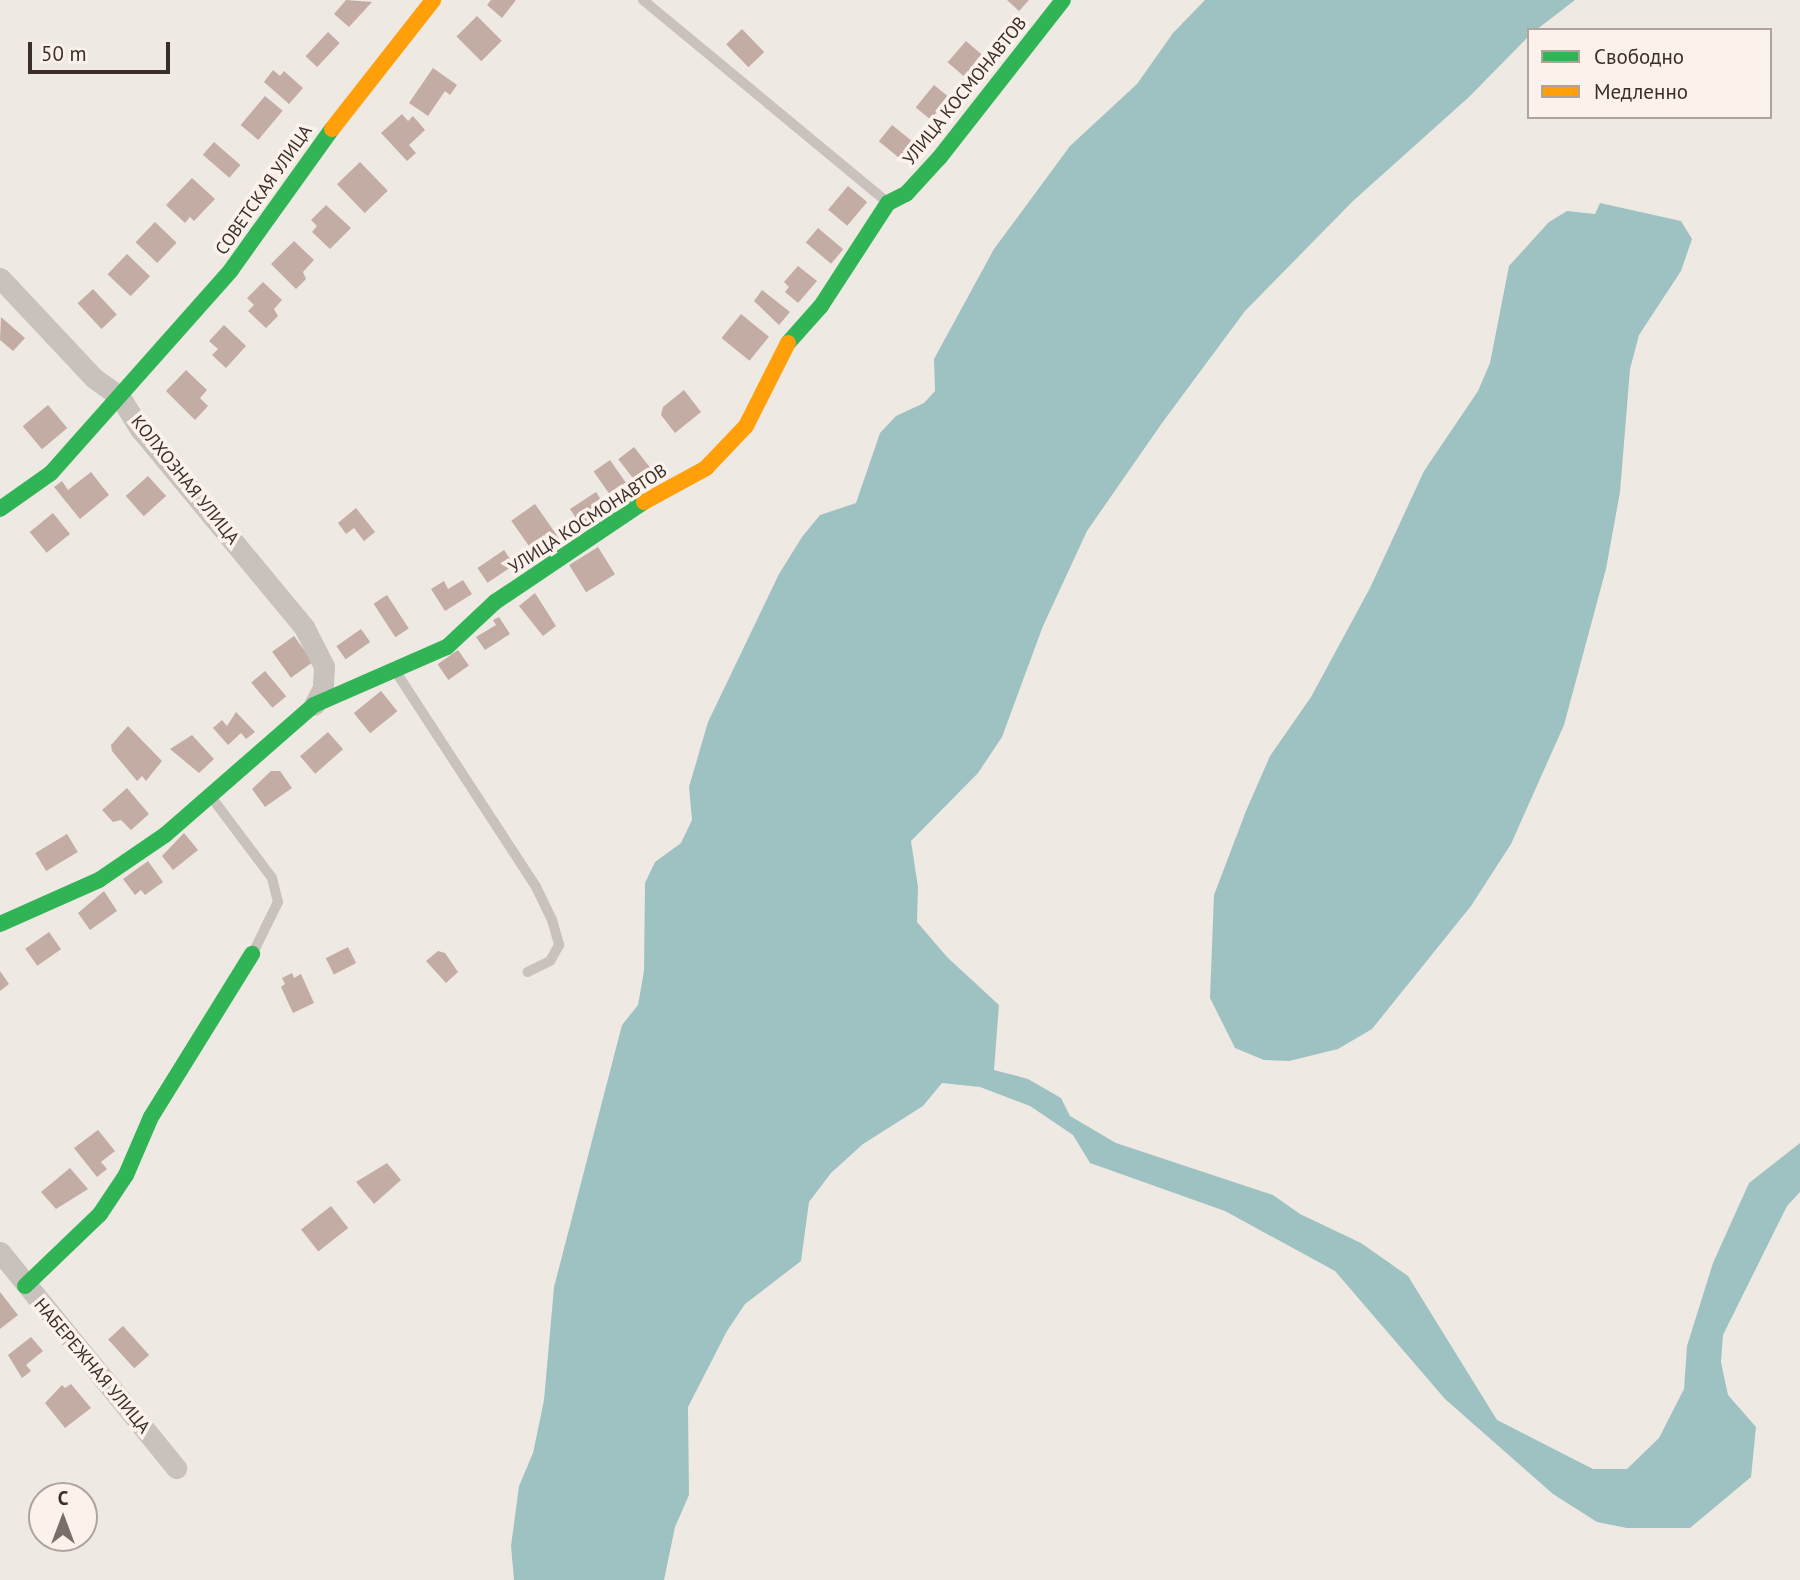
<!DOCTYPE html>
<html>
<head>
<meta charset="utf-8">
<style>
  body { margin:0 }
  #map { position:relative; width:1800px; height:1580px; overflow:hidden; background:#efe9e3; font-family:"PT Sans",sans-serif }
  div>[style] { position:absolute }
  [style*='--x'] { left:calc(var(--x)*1px); top:calc(var(--y)*1px); width:calc(var(--w)*1px); rotate:calc(var(--a)*1deg) }
  .water>* { inset:0; background:#9ec2c1 }
  .building>* { inset:0; background:#c3aca4; transform-origin:0 0 }
  .lane>* { height:10px; margin:-5px; padding:0 5px; transform-origin:5px; border-radius:5px; background:#c8c1bc }
  .street>* { height:21px; margin:-10.5px; padding:0 10.5px; transform-origin:10.5px; border-radius:10.5px; background:#c8c1bc }
  .fast>* { height:16px; margin:-8px; padding:0 8px; transform-origin:8px; border-radius:8px; background:#30b455 }
  .slow>* { height:16px; margin:-8px; padding:0 8px; transform-origin:8px; border-radius:8px; background:#ff9f0a }
  span { translate:-50% -50%; white-space:nowrap; text-align:center; line-height:1.15; -webkit-text-stroke:7px #fbf3eb; paint-order:stroke }
  .street-label { font-size:18px; color:#3a2e29 }
  .legend { position:absolute; left:1527px; top:28px; width:245px; height:91px; box-sizing:border-box; background:#fbf3eb; border:2px solid #aea49d; margin:0; padding:9px 12px; list-style:none; font-size:21px; color:#3a2e29 }
  .legend li { display:flex; align-items:center; gap:14px; height:35px }
  .legend b { width:35px; border:2px solid #aea49d }
  .north { position:absolute; left:28px; top:1482px; width:70px; height:70px; box-sizing:border-box; background:#fbf3eb; border:2px solid #aea49d; border-radius:50%; rotate:0deg; font-size:19px; font-weight:700; line-height:28px; text-align:center; color:#3a2e29 }
  .north::after { content:''; display:block; margin:auto; width:24px; height:32px; background:#796f6a; clip-path:polygon(50% 0,100% 100%,50% 72%,0 100%) }
  .scale { position:absolute; left:28px; top:42px; width:142px; height:32px; box-sizing:border-box; border:4px solid #3a2e29; border-top:0; padding-left:9px; font-size:21px; line-height:24px; white-space:nowrap; color:#3a2e29; -webkit-text-stroke:5px #fbf3eb; paint-order:stroke }
</style>
</head>
<body>
<div id="map">
  <div class="water">
    <div style="clip-path:polygon(1205px 0,1575px 0,1536px 30px,1529px 30px,1529px 36px,1469px 97px,1353px 201px,1245px 311px,1162px 423px,1087px 531px,1043px 626px,1002px 737px,978px 773px,911px 841px,918px 887px,917px 922px,947px 957px,999px 1005px,994px 1070px,1028px 1079px,1061px 1098px,1070px 1116px,1116px 1143px,1273px 1195px,1300px 1214px,1361px 1243px,1408px 1276px,1497px 1420px,1593px 1469px,1627px 1469px,1659px 1438px,1684px 1389px,1687px 1346px,1713px 1263px,1749px 1183px,1800px 1143px,1800px 1192px,1787px 1206px,1723px 1335px,1721px 1362px,1728px 1395px,1756px 1427px,1751px 1477px,1690px 1528px,1627px 1528px,1597px 1522px,1553px 1494px,1445px 1399px,1335px 1271px,1225px 1211px,1090px 1163px,1073px 1135px,1030px 1106px,980px 1087px,942px 1083px,923px 1106px,863px 1144px,831px 1173px,809px 1202px,801px 1261px,745px 1304px,727px 1331px,688px 1407px,689px 1495px,675px 1527px,664px 1580px,514px 1580px,511px 1546px,519px 1486px,533px 1453px,544px 1400px,554px 1287px,622px 1025px,638px 1005px,644px 971px,645px 883px,655px 862px,681px 843px,692px 820px,689px 787px,708px 722px,779px 574px,802px 537px,820px 515px,856px 503px,880px 433px,896px 416px,924px 403px,935px 391px,934px 359px,994px 249px,1070px 146px,1137px 84px,1173px 33px)"></div>
    <div style="clip-path:polygon(1600px 203px,1681px 221px,1692px 239px,1681px 271px,1639px 335px,1630px 369px,1620px 492px,1606px 569px,1564px 725px,1511px 844px,1471px 906px,1372px 1029px,1338px 1049px,1289px 1061px,1264px 1060px,1235px 1048px,1210px 998px,1214px 895px,1246px 811px,1270px 756px,1311px 697px,1370px 588px,1424px 471px,1478px 391px,1490px 363px,1509px 266px,1549px 222px,1567px 211px,1595px 214px)"></div>
  </div>
  <div class="building">
    <div style="clip-path:polygon(346px 0,372px 2px,349px 27px,334px 14px)"></div>
    <div style="clip-path:polygon(491px 0,516px 0,502px 18px,487px 5px)"></div>
    <div style="clip-path:polygon(1007px 0,1029px 0,1019px 11px)"></div>
    <div style="left:477px;top:16px;width:35px;height:29px;rotate:45deg"></div>
    <div style="left:742px;top:29px;width:32px;height:22px;rotate:46deg"></div>
    <div style="left:328px;top:32px;width:16px;height:33px;rotate:43deg"></div>
    <div style="left:966px;top:41px;width:23px;height:28px;rotate:41deg"></div>
    <div style="clip-path:polygon(433px 68px,457px 85px,450px 95px,445px 91px,428px 116px,409px 103px)"></div>
    <div style="clip-path:polygon(273px 70px,280px 76px,284px 71px,303px 88px,289px 104px,264px 82px)"></div>
    <div style="left:934px;top:85px;width:19px;height:29px;rotate:39deg"></div>
    <div style="left:265px;top:96px;width:23px;height:38px;rotate:40deg"></div>
    <div style="clip-path:polygon(402px 114px,408px 121px,413px 116px,425px 130px,409px 145px,416px 153px,407px 161px,381px 133px)"></div>
    <div style="left:892px;top:125px;width:26px;height:21px;rotate:39deg"></div>
    <div style="left:214px;top:142px;width:35px;height:17px;rotate:41deg"></div>
    <div style="left:360px;top:162px;width:40px;height:32px;rotate:46deg"></div>
    <div style="clip-path:polygon(192px 178px,215px 199px,194px 221px,190px 217px,185px 223px,166px 205px)"></div>
    <div style="left:848px;top:186px;width:25px;height:31px;rotate:40deg"></div>
    <div style="clip-path:polygon(326px 205px,351px 228px,330px 249px,312px 232px,317px 226px,311px 220px)"></div>
    <div style="left:155px;top:222px;width:30px;height:28px;rotate:44deg"></div>
    <div style="left:818px;top:228px;width:33px;height:19px;rotate:40deg"></div>
    <div style="clip-path:polygon(294px 241px,314px 260px,303px 272px,306px 279px,296px 289px,271px 264px)"></div>
    <div style="left:127px;top:254px;width:32px;height:28px;rotate:44deg"></div>
    <div style="clip-path:polygon(798px 266px,817px 281px,798px 303px,785px 292px,789px 287px,784px 282px)"></div>
    <div style="clip-path:polygon(263px 282px,282px 300px,274px 309px,278px 316px,266px 328px,248px 311px,254px 305px,247px 298px)"></div>
    <div style="left:93px;top:289px;width:35px;height:21px;rotate:47deg"></div>
    <div style="clip-path:polygon(762px 290px,790px 312px,779px 325px,754px 301px)"></div>
    <div style="left:741px;top:314px;width:36px;height:31px;rotate:39deg"></div>
    <div style="clip-path:polygon(1px 317px,25px 338px,13px 351px,0 340px)"></div>
    <div style="clip-path:polygon(224px 325px,246px 346px,226px 368px,212px 355px,218px 349px,209px 341px)"></div>
    <div style="clip-path:polygon(186px 370px,207px 390px,200px 398px,208px 406px,195px 420px,166px 391px)"></div>
    <div style="clip-path:polygon(684px 390px,701px 412px,675px 433px,661px 415px,663px 407px)"></div>
    <div style="left:48px;top:405px;width:30px;height:33px;rotate:50deg"></div>
    <div style="left:634px;top:447px;width:34px;height:20px;rotate:52deg"></div>
    <div style="left:610px;top:460px;width:37px;height:20px;rotate:55deg"></div>
    <div style="clip-path:polygon(91px 472px,109px 495px,80px 519px,54px 487px,62px 481px,68px 490px)"></div>
    <div style="left:148px;top:476px;width:27px;height:30px;rotate:48deg"></div>
    <div style="left:596px;top:492px;width:20px;height:31px;rotate:57deg"></div>
    <div style="left:535px;top:504px;width:42px;height:29px;rotate:55deg"></div>
    <div style="clip-path:polygon(356px 508px,375px 532px,364px 541px,354px 528px,346px 534px,338px 523px)"></div>
    <div style="left:53px;top:513px;width:27px;height:30px;rotate:51deg"></div>
    <div style="left:598px;top:547px;width:32px;height:34px;rotate:58deg"></div>
    <div style="left:504px;top:550px;width:18px;height:32px;rotate:56deg"></div>
    <div style="clip-path:polygon(463px 580px,472px 594px,445px 611px,431px 589px,444px 581px,448px 589px)"></div>
    <div style="clip-path:polygon(535px 593px,556px 626px,543px 636px,519px 606px)"></div>
    <div style="left:387px;top:595px;width:40px;height:16px;rotate:57deg"></div>
    <div style="clip-path:polygon(499px 617px,510px 634px,485px 650px,476px 637px,496px 625px,493px 620px)"></div>
    <div style="left:361px;top:629px;width:16px;height:30px;rotate:55deg"></div>
    <div style="left:294px;top:636px;width:32px;height:27px;rotate:54deg"></div>
    <div style="left:458px;top:650px;width:19px;height:25px;rotate:55deg"></div>
    <div style="left:265px;top:671px;width:33px;height:18px;rotate:50deg"></div>
    <div style="left:381px;top:691px;width:26px;height:35px;rotate:51deg"></div>
    <div style="clip-path:polygon(236px 712px,255px 732px,246px 739px,241px 733px,228px 745px,213px 728px,222px 720px,227px 726px)"></div>
    <div style="clip-path:polygon(128px 726px,162px 761px,146px 781px,142px 776px,137px 781px,112px 751px,111px 745px)"></div>
    <div style="left:328px;top:732px;width:23px;height:37px;rotate:49deg"></div>
    <div style="clip-path:polygon(192px 735px,214px 759px,199px 773px,170px 749px)"></div>
    <div style="clip-path:polygon(271px 771px,280px 771px,292px 788px,265px 807px,252px 789px)"></div>
    <div style="clip-path:polygon(127px 788px,149px 814px,131px 830px,121px 820px,113px 822px,102px 810px)"></div>
    <div style="clip-path:polygon(184px 833px,198px 850px,173px 870px,162px 856px)"></div>
    <div style="left:67px;top:834px;width:21px;height:37px;rotate:59deg"></div>
    <div style="clip-path:polygon(148px 861px,163px 882px,145px 895px,141px 890px,135px 895px,123px 879px)"></div>
    <div style="clip-path:polygon(104px 891px,117px 911px,90px 930px,78px 913px)"></div>
    <div style="left:49px;top:932px;width:21px;height:29px;rotate:55deg"></div>
    <div style="left:348px;top:947px;width:18px;height:25px;rotate:63deg"></div>
    <div style="clip-path:polygon(438px 951px,445px 953px,458px 972px,446px 983px,426px 961px)"></div>
    <div style="clip-path:polygon(0 971px,9px 984px,0 991px)"></div>
    <div style="clip-path:polygon(292px 973px,294px 978px,301px 974px,314px 1003px,293px 1013px,281px 987px,285px 984px,282px 978px)"></div>
    <div style="clip-path:polygon(98px 1130px,115px 1151px,101px 1162px,107px 1169px,97px 1177px,74px 1148px)"></div>
    <div style="clip-path:polygon(387px 1163px,401px 1180px,374px 1204px,356px 1182px)"></div>
    <div style="clip-path:polygon(70px 1168px,88px 1189px,56px 1209px,41px 1192px)"></div>
    <div style="left:331px;top:1206px;width:28px;height:38px;rotate:52deg"></div>
    <div style="clip-path:polygon(0 1292px,18px 1315px,0 1329px)"></div>
    <div style="left:123px;top:1326px;width:39px;height:20px;rotate:48deg"></div>
    <div style="clip-path:polygon(31px 1337px,43px 1351px,26px 1365px,31px 1371px,22px 1378px,8px 1355px)"></div>
    <div style="clip-path:polygon(71px 1384px,91px 1408px,65px 1428px,45px 1403px,62px 1385px,65px 1388px)"></div>
  </div>
  <div class="lane">
    <div style="--x:643;--y:0;--w:315;--a:39.6"></div>
    <div style="--x:396;--y:672;--w:257;--a:56.9"></div>
    <div style="--x:536;--y:887;--w:37;--a:64"></div>
    <div style="--x:552;--y:920;--w:26;--a:74"></div>
    <div style="--x:559;--y:945;--w:18;--a:119"></div>
    <div style="--x:550;--y:961;--w:25;--a:154"></div>
    <div style="--x:212;--y:798;--w:100;--a:53.1"></div>
    <div style="--x:272;--y:878;--w:25;--a:76"></div>
    <div style="--x:278;--y:902;--w:55;--a:116.1"></div>
  </div>
  <div class="street">
    <div style="--x:0;--y:278;--w:137;--a:46.8"></div>
    <div style="--x:94;--y:378;--w:32;--a:36"></div>
    <div style="--x:120;--y:397;--w:39;--a:58"></div>
    <div style="--x:141;--y:430;--w:256;--a:50.4"></div>
    <div style="--x:304;--y:627;--w:44;--a:62.9"></div>
    <div style="--x:324;--y:666;--w:22;--a:93"></div>
    <div style="--x:323;--y:688;--w:19;--a:118"></div>
    <div style="--x:0;--y:1252;--w:279;--a:50.8"></div>
  </div>
  <div class="fast">
    <div style="--x:788;--y:343;--w:50;--a:-48.3"></div>
    <div style="--x:821;--y:306;--w:123;--a:-57"></div>
    <div style="--x:888;--y:203;--w:20;--a:-27"></div>
    <div style="--x:906;--y:194;--w:50;--a:-47.4"></div>
    <div style="--x:940;--y:157;--w:199;--a:-51.9"></div>
    <div style="--x:0;--y:509;--w:62;--a:-35.2"></div>
    <div style="--x:51;--y:473;--w:271;--a:-48.4"></div>
    <div style="--x:231;--y:270;--w:173;--a:-54.4"></div>
    <div style="--x:0;--y:924;--w:108;--a:-24"></div>
    <div style="--x:99;--y:880;--w:80;--a:-34.3"></div>
    <div style="--x:165;--y:835;--w:198;--a:-41.1"></div>
    <div style="--x:314;--y:705;--w:145;--a:-23.6"></div>
    <div style="--x:447;--y:647;--w:66;--a:-43.2"></div>
    <div style="--x:495;--y:602;--w:179;--a:-33.9"></div>
    <div style="--x:25;--y:1286;--w:104;--a:-43.8"></div>
    <div style="--x:100;--y:1214;--w:47;--a:-56.3"></div>
    <div style="--x:126;--y:1175;--w:63;--a:-66.7"></div>
    <div style="--x:151;--y:1117;--w:192;--a:-58.2"></div>
  </div>
  <div class="slow">
    <div style="--x:332;--y:129;--w:164;--a:-51.9"></div>
    <div style="--x:644;--y:502;--w:71;--a:-28.7"></div>
    <div style="--x:706;--y:468;--w:58;--a:-46.4"></div>
    <div style="--x:746;--y:426;--w:93;--a:-63.2"></div>
  </div>
  <div class="street-label">
    <span style="left:965px;top:91px;rotate:-51deg">УЛИЦА КОСМОНАВТОВ</span>
    <span style="left:264px;top:190px;rotate:-55deg">СОВЕТСКАЯ УЛИЦА</span>
    <span style="left:185px;top:480px;rotate:51deg">КОЛХОЗНАЯ УЛИЦА</span>
    <span style="left:588px;top:519px;rotate:-33deg">УЛИЦА КОСМОНАВТОВ</span>
    <span style="left:92px;top:1366px;rotate:50deg">НАБЕРЕЖНАЯ УЛИЦА</span>
  </div>
  <ul class="legend">
  <li><b style="height:9px;background:#30b455"></b>Свободно</li>
  <li><b style="height:9px;background:#ff9f0a"></b>Медленно</li>
  </ul>
  <div class="north">С</div>
  <div class="scale">50 m</div>
</div>
</body>
</html>
